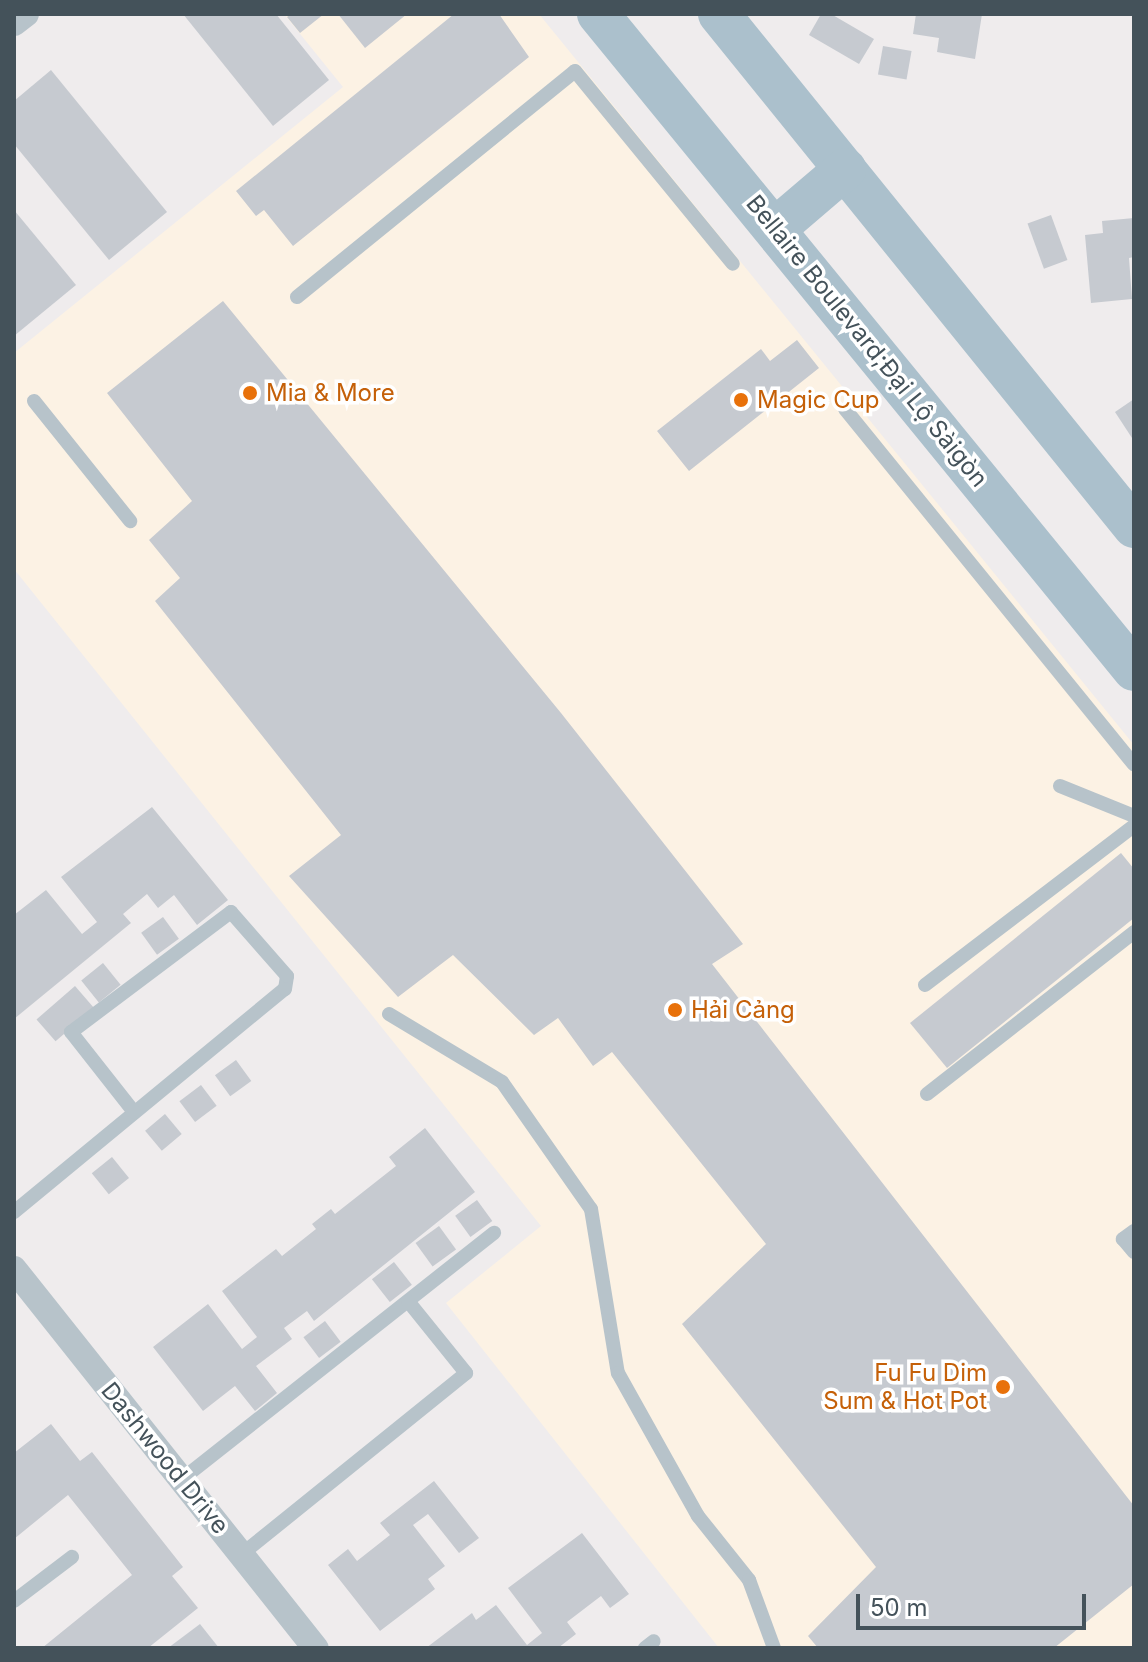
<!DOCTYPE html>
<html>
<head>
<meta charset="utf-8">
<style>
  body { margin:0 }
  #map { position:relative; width:1148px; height:1662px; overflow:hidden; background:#efeced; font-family:Inter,sans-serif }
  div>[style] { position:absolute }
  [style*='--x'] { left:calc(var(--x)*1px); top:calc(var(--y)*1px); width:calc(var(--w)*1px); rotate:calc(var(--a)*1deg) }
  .commercial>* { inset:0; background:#fcf2e4 }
  .building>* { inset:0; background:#c6cad0; transform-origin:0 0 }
  .lane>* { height:14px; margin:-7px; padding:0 7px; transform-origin:7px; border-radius:7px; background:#b7c3ca }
  .street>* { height:26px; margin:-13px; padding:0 13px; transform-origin:13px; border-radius:13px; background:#b7c3ca }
  .primary>* { height:42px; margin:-21px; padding:0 21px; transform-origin:21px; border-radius:21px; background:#abc0cc }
  .dots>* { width:22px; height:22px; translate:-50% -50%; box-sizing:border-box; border:4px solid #fff; border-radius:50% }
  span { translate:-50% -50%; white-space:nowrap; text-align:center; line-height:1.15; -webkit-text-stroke:7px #fff; paint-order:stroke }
  .street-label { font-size:24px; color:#44525a }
  .food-label { font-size:24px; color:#c56008 }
  .left { translate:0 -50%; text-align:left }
  .right { translate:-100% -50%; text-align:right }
  .frame { position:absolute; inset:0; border:16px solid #44525a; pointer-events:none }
  .scale { position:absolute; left:856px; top:1594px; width:230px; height:36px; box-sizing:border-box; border:4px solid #44525a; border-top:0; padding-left:10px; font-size:24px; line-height:28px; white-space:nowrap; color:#44525a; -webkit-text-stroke:6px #fff; paint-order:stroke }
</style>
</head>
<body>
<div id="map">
  <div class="commercial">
    <div style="clip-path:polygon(284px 14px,539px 14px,1134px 745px,1134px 1648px,719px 1648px,446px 1303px,541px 1226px,14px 569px,14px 353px,343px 87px)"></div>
  </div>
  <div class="building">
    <div style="clip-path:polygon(183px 14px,276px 14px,329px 80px,273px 126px)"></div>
    <div style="clip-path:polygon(291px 14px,324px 14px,300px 33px,287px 17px)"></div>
    <div style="clip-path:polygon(338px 14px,407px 14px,365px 48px)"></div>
    <div style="clip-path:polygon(454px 14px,499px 14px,529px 57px,293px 246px,264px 210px,256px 216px,236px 191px)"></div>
    <div style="clip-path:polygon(821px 14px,831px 14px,874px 39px,859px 64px,809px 35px)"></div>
    <div style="clip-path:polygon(916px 14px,982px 14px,975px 59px,937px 52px,939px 38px,913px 34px)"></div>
    <div style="left:883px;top:46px;width:29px;height:29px;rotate:10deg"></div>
    <div style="clip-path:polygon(51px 70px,167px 212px,109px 260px,14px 144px,14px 101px)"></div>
    <div style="clip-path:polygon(14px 210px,76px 285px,14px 336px)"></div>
    <div style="left:1051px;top:215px;width:48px;height:25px;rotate:70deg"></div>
    <div style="clip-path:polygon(1134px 218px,1134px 257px,1129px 258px,1132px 299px,1091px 303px,1085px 235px,1103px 233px,1102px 221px)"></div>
    <div style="clip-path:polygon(223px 301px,561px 713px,743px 944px,712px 964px,1134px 1506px,1134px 1584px,1054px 1648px,818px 1648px,808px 1636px,876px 1567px,682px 1324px,766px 1244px,612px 1052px,593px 1066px,558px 1018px,534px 1035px,453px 955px,398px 997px,289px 876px,341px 835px,155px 601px,180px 578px,149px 540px,192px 501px,107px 393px)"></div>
    <div style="clip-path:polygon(797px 340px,819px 368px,689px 471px,657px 431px,761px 349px,770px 361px)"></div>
    <div style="clip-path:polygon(1134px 399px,1134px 436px,1132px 438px,1115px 412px)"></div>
    <div style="clip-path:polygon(152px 807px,228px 900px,197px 925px,174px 895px,158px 908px,147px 894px,123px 914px,131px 923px,14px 1019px,14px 915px,46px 890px,82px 934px,97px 922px,61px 877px)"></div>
    <div style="clip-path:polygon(1121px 853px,1134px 869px,1134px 918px,947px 1068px,910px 1023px)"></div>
    <div style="left:163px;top:917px;width:27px;height:27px;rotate:54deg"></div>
    <div style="left:103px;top:963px;width:28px;height:28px;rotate:51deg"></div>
    <div style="left:75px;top:986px;width:29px;height:51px;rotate:49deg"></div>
    <div style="left:236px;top:1060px;width:26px;height:26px;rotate:54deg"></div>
    <div style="left:201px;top:1085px;width:26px;height:27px;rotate:53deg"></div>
    <div style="left:165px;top:1114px;width:26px;height:26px;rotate:50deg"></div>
    <div style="clip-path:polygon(425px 1128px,475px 1192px,314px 1321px,307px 1311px,284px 1328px,292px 1339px,256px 1366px,277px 1393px,255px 1411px,235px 1386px,203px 1411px,153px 1347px,208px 1304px,242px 1349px,257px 1337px,222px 1291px,276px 1249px,282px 1256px,316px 1229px,312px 1224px,331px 1209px,335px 1214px,396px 1166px,389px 1157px)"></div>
    <div style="left:112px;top:1157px;width:27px;height:26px;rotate:51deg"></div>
    <div style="left:477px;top:1200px;width:26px;height:27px;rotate:54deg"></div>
    <div style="left:439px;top:1226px;width:29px;height:29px;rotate:54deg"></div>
    <div style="left:394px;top:1262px;width:29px;height:28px;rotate:52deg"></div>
    <div style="left:325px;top:1321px;width:26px;height:27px;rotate:53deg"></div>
    <div style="clip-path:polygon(51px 1424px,80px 1461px,92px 1452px,183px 1567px,172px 1576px,198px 1608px,148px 1648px,42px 1648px,132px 1575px,68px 1495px,14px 1539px,14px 1453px)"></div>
    <div style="clip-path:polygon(434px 1481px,479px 1538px,459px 1553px,428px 1514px,413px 1525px,445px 1566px,428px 1579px,435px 1589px,380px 1631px,328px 1565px,348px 1549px,357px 1561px,390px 1535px,380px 1523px)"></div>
    <div style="clip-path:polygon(582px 1533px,629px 1594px,610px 1608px,601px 1596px,567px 1622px,576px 1634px,558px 1648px,426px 1648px,472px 1613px,476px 1620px,496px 1605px,527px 1645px,542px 1633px,508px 1588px)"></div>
    <div style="clip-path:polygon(200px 1624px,219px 1648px,168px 1648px)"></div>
  </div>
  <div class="lane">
    <div style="--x:297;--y:297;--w:358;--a:-39.1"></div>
    <div style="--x:575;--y:71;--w:249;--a:50.7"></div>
    <div style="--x:34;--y:401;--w:154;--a:51.3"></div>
    <div style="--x:845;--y:409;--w:458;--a:50.9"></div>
    <div style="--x:1060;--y:786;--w:80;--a:22.1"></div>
    <div style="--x:925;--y:985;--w:263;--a:-37.3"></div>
    <div style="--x:389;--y:1014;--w:132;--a:31"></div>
    <div style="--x:502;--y:1082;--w:155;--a:55"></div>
    <div style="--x:591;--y:1209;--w:166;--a:80.7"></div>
    <div style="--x:618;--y:1373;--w:164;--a:60.8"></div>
    <div style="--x:698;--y:1516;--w:82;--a:51.4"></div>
    <div style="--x:749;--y:1580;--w:72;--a:69.8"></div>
    <div style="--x:927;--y:1094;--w:263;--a:-38"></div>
    <div style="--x:14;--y:1212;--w:351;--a:-39.5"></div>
    <div style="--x:285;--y:989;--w:13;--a:-81"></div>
    <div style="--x:287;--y:976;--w:85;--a:-131.2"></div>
    <div style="--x:231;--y:912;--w:200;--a:143.1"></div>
    <div style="--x:71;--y:1032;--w:102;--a:51.8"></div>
    <div style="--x:1134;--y:1231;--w:14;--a:144"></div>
    <div style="--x:1123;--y:1239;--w:17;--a:50"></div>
    <div style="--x:181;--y:1480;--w:399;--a:-38.3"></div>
    <div style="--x:242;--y:1554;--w:288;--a:-38.9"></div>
    <div style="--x:466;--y:1373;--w:92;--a:-128.9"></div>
    <div style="--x:14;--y:1601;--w:73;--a:-37.2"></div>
    <div style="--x:645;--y:1648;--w:11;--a:-38"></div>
  </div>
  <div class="street">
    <div style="--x:14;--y:23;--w:15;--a:-37"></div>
    <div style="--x:14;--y:1269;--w:485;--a:51.5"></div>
  </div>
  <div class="primary">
    <div style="--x:598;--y:14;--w:847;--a:50.75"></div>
    <div style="--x:719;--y:14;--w:660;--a:51.03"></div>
    <div style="--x:776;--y:228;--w:91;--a:-40.5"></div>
  </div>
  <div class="dots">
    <div style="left:250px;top:393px;background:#e8710a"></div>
    <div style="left:741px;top:400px;background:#e8710a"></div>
    <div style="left:675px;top:1010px;background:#e8710a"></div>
    <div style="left:1003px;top:1387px;background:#e8710a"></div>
  </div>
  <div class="street-label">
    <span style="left:867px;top:341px;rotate:51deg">Bellaire Boulevard;Đại Lộ Sàigòn</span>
    <span style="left:165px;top:1458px;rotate:51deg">Dashwood Drive</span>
  </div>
  <div class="food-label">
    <span class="left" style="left:266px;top:393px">Mia &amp; More</span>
    <span class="left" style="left:757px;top:400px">Magic Cup</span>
    <span class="left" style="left:691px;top:1010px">Hải Cảng</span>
    <span class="right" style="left:987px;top:1387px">Fu Fu Dim<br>Sum &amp; Hot Pot</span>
  </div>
  <div class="frame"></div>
  <div class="scale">50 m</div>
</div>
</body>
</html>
